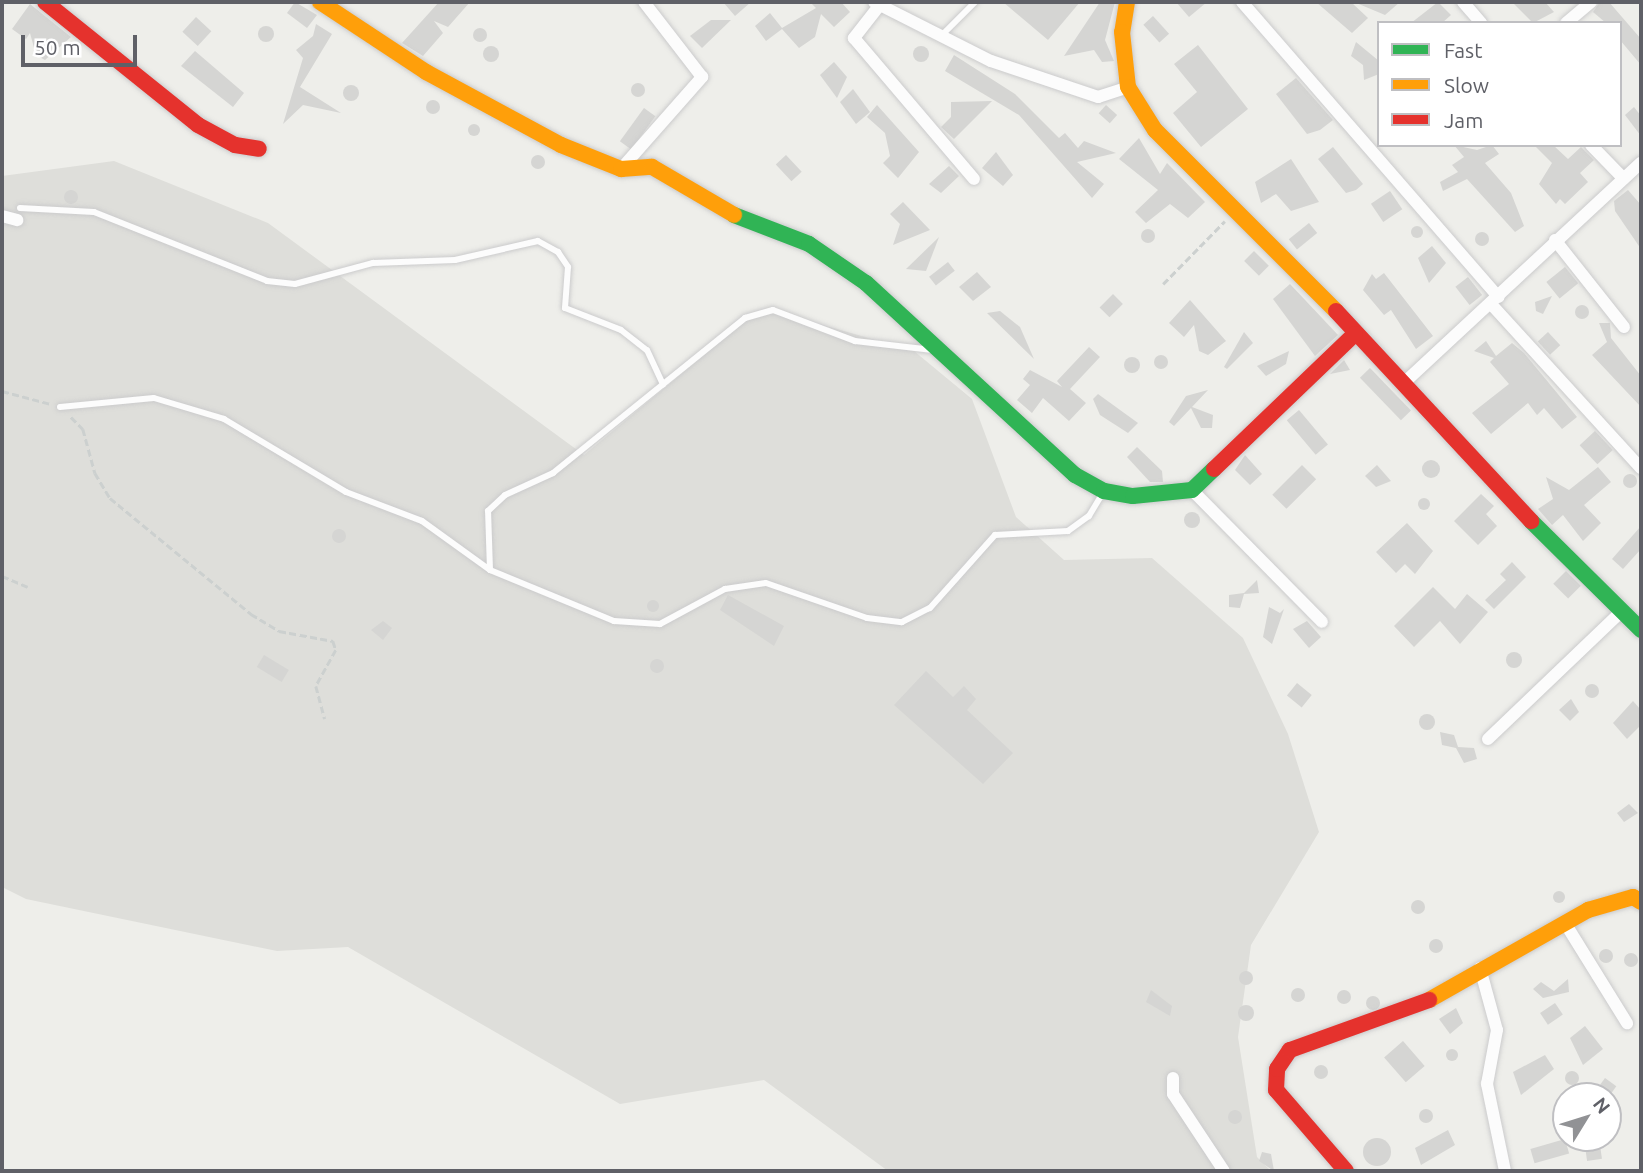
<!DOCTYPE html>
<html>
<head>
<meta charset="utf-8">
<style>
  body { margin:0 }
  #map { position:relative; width:1643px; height:1173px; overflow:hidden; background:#eeeeea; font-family:Ubuntu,sans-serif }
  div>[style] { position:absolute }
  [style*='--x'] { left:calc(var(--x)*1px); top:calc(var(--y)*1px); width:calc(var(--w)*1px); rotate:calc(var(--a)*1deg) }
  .industrial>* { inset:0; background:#dededa }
  .building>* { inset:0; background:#d5d5d3; transform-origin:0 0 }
  .round { border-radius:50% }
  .path>* { height:2.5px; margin-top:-1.25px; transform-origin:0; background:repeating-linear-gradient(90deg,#ccd0cf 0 7px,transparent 0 10.5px) }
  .roads { filter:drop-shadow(0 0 2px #cbcbcc) drop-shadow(0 0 2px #cbcbcc) }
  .lane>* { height:6px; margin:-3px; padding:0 3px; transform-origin:3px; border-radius:3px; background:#fcfcfc }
  .street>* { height:12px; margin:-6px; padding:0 6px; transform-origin:6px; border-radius:6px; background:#fcfcfc }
  .fast>* { height:16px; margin:-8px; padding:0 8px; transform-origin:8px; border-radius:8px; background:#30b455 }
  .slow>* { height:16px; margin:-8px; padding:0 8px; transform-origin:8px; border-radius:8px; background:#ff9f0a }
  .jam>* { height:16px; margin:-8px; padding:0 8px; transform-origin:8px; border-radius:8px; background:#e5322d }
  span { translate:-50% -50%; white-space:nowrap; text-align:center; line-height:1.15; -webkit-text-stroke:5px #fff; paint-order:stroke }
  .frame { position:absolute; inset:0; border:4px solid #5f6067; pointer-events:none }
  .legend { position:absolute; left:1377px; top:21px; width:245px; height:126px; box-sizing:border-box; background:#fff; border:2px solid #bfbfc2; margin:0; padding:9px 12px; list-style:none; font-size:21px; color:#5f6067 }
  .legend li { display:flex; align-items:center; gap:14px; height:35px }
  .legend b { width:35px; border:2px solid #bfbfc2 }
  .north { position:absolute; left:1552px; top:1082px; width:70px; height:70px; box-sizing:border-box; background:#fff; border:2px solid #bfbfc2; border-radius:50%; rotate:52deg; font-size:19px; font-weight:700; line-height:28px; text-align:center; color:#5f6067 }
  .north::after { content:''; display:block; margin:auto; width:24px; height:32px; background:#919295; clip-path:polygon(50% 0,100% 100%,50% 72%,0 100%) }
  .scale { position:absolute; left:21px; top:35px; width:116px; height:32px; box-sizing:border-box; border:4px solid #5f6067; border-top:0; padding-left:9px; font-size:21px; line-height:24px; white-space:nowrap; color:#5f6067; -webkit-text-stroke:5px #fff; paint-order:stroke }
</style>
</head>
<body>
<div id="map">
  <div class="industrial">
    <div style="clip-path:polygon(114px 161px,268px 223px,584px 455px,751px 316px,781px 313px,914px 351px,972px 399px,1016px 517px,1064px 560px,1152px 558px,1243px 638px,1288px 734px,1319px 832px,1251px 945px,1238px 1037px,1257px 1157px,1271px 1171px,888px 1171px,764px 1080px,620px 1104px,348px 947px,277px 951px,26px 899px,2px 887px,2px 176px)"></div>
  </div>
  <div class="building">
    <div style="clip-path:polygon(295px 2px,317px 15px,307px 28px,287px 13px)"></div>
    <div style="clip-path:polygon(439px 2px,470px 2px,448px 27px,434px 21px,443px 33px,423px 56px,402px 43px)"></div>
    <div style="clip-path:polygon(723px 2px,751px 2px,735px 16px)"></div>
    <div style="clip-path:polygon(810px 2px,841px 2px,850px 12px,834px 27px,821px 14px,815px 37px,799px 48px,782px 29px,766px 41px,755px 26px,770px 13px,782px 28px,816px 8px)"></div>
    <div style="clip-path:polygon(1003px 2px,1080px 2px,1048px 40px)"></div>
    <div style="clip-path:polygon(1100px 2px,1115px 2px,1105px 40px,1114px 61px,1102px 62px,1094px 50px,1064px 56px)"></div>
    <div style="clip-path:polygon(1176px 2px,1207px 2px,1189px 17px)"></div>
    <div style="clip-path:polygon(1316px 2px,1351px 2px,1368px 18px,1352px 33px)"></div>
    <div style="clip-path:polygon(1354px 2px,1400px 2px,1385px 15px)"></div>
    <div style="clip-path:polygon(1438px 2px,1451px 15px,1442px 23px,1411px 23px)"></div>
    <div style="clip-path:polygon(1512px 2px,1545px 2px,1554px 12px,1533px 23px)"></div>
    <div style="clip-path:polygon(1600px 2px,1609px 2px,1641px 39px,1641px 65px,1620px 40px,1620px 23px,1606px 23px,1593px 12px)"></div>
    <div style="clip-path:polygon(30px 4px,71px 37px,45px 60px,36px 55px,30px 33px,26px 39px,12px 29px)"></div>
    <div style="left:1153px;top:16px;width:24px;height:13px;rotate:48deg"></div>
    <div style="left:196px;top:17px;width:21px;height:20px;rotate:43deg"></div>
    <div style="clip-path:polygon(711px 20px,731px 20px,702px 48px,690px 36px)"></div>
    <div style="clip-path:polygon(316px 24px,332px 34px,300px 87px,341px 113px,303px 105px,283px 124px,303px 58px,296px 50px,313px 36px)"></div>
    <div class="round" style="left:258px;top:26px;width:16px;height:16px"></div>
    <div class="round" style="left:473px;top:28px;width:14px;height:14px"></div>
    <div style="clip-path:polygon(1356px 42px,1379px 61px,1379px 74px,1364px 80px,1363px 65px,1351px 56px)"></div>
    <div style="clip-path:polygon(1198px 45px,1248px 109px,1201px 147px,1173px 113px,1197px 92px,1174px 64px)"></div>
    <div class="round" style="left:483px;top:46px;width:16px;height:16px"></div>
    <div class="round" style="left:913px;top:46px;width:16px;height:16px"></div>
    <div style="clip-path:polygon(195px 51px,244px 93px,233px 107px,181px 66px)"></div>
    <div style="clip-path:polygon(954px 55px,1015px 94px,1059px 138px,1065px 133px,1078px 148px,1084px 141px,1116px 153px,1077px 162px,1104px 184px,1092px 198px,1019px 115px,945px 71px)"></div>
    <div style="clip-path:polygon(834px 62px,847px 77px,837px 98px,820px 75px)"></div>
    <div style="clip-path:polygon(1296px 78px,1333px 120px,1320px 130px,1307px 134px,1276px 94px)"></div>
    <div class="round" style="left:631px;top:83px;width:14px;height:14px"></div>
    <div class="round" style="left:343px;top:85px;width:16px;height:16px"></div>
    <div style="clip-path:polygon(853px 89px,870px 112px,856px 124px,840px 102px)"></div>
    <div class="round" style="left:426px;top:100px;width:14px;height:14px"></div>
    <div style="clip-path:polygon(992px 101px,954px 139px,941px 127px,951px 117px,951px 102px)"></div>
    <div style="clip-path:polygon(877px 105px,919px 152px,898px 178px,883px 163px,890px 156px,885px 133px,867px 117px)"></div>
    <div style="left:1106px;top:105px;width:15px;height:11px;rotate:42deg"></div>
    <div style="clip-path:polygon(1634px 107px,1641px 116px,1641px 136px,1625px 115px)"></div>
    <div style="left:644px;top:108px;width:14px;height:41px;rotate:36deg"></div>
    <div class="round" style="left:468px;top:124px;width:12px;height:12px"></div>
    <div style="clip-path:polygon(1139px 138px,1160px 174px,1167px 163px,1205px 202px,1188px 218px,1170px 204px,1146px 223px,1135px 212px,1158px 190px,1119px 159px)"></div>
    <div style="clip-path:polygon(1454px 145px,1477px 150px,1492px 145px,1499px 154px,1485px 163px,1511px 193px,1524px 226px,1515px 232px,1467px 179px,1443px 191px,1440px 182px,1458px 172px,1452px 165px,1464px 157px)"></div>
    <div style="clip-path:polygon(1534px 145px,1553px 145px,1568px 159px,1581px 147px,1594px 160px,1580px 173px,1588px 182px,1565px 204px,1560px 199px,1556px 204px,1539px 184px,1552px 163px)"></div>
    <div style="clip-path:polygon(1333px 147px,1363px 184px,1356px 190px,1346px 193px,1318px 159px)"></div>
    <div style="clip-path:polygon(996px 152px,1013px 175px,1003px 186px,982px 168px)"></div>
    <div style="left:786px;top:155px;width:23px;height:14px;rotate:47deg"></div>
    <div class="round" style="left:531px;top:155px;width:14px;height:14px"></div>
    <div style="clip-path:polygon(1291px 159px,1319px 202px,1291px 211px,1276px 194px,1261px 203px,1255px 182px)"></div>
    <div style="clip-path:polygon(949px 166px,959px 176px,941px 193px,929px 184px)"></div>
    <div style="clip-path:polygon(1628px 190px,1641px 205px,1641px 249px,1615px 211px,1614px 201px)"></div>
    <div class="round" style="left:64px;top:190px;width:14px;height:14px"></div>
    <div style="left:1390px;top:191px;width:22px;height:23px;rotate:56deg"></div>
    <div style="clip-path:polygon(903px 202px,930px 230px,893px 245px,900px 224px,890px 214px)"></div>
    <div style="left:1309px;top:223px;width:13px;height:26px;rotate:51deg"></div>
    <div class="round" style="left:1411px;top:226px;width:12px;height:12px"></div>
    <div class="round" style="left:1141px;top:229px;width:14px;height:14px"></div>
    <div class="round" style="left:1475px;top:232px;width:14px;height:14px"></div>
    <div style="clip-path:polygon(939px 237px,926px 271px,906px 269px)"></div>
    <div style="clip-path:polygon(1432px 246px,1446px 263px,1429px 283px,1418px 258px)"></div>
    <div style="left:1254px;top:251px;width:21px;height:14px;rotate:45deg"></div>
    <div style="left:948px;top:262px;width:11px;height:24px;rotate:52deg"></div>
    <div style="left:1565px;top:267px;width:21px;height:24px;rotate:51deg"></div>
    <div style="clip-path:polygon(977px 272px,991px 287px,973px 301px,959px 287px)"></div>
    <div style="clip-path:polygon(1384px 273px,1433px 336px,1416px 349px,1391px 310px,1384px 315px,1363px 290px,1372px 274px,1376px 279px)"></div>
    <div style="left:1468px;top:277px;width:23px;height:16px;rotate:52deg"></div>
    <div style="clip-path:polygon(1290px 284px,1338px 335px,1315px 356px,1273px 299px)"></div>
    <div style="left:1113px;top:294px;width:14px;height:19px;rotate:45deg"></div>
    <div style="clip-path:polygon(1552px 296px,1543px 314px,1536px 311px,1535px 302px)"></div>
    <div style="clip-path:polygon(1190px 300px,1226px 341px,1208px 355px,1199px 351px,1194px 325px,1184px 337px,1169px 323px)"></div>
    <div class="round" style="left:1575px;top:305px;width:14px;height:14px"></div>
    <div style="clip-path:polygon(1000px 311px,1020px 327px,1034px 359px,987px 313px)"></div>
    <div style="clip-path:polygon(1599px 323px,1610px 323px,1611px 338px,1641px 376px,1641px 407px,1592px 355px,1607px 342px)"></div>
    <div style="clip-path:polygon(1244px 332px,1253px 343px,1227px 369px,1224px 367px)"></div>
    <div style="left:1548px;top:332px;width:18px;height:14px;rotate:47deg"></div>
    <div style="clip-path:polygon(1486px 341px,1496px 356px,1512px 343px,1524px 353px,1577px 417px,1562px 429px,1544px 408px,1537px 415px,1528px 403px,1491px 434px,1472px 413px,1509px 384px,1490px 362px,1494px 358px,1474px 351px)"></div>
    <div style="clip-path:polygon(1089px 347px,1100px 357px,1070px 389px,1086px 403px,1069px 421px,1043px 398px,1032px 413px,1017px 400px,1030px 385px,1023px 379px,1030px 370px,1062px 387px,1057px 381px)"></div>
    <div style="clip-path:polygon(1289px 351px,1286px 364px,1266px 376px,1257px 366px)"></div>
    <div class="round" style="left:1154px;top:355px;width:14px;height:14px"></div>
    <div class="round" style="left:1124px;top:357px;width:16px;height:16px"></div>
    <div style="clip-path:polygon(1344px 360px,1350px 370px,1330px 374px)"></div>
    <div style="left:1370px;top:368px;width:59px;height:14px;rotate:46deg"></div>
    <div style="clip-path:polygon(1208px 390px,1192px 407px,1213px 415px,1212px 428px,1201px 428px,1191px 408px,1174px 426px,1169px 422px,1186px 396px)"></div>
    <div style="clip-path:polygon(1098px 394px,1138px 423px,1128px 433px,1100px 415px,1093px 399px)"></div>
    <div style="left:1299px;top:410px;width:45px;height:16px;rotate:50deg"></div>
    <div style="left:1595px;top:431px;width:26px;height:21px;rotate:47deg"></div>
    <div style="clip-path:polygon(1137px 447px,1162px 471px,1163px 482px,1150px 482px,1127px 457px)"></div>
    <div style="clip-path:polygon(1245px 455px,1262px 474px,1250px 485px,1235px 470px)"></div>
    <div class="round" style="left:1422px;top:460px;width:18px;height:18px"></div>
    <div style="left:1302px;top:465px;width:20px;height:42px;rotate:45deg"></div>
    <div style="clip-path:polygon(1377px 465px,1391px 481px,1376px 487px,1365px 476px)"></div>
    <div style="clip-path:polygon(1598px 467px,1611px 482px,1584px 505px,1601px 523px,1583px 541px,1563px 515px,1552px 525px,1538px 509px,1553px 499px,1546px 477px,1569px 490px)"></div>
    <div class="round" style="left:1623px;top:474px;width:14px;height:14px"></div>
    <div style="clip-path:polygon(1481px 494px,1494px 506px,1486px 514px,1497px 526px,1478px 545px,1454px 521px)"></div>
    <div class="round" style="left:1418px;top:498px;width:12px;height:12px"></div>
    <div class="round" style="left:1184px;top:512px;width:16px;height:16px"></div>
    <div style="clip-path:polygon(1407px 523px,1433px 551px,1415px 574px,1405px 564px,1396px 573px,1376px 552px)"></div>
    <div style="clip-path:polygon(1641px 526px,1641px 549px,1623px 569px,1612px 559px)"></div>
    <div class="round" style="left:332px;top:529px;width:14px;height:14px"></div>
    <div style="clip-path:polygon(1512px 562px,1526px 577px,1494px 609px,1485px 600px,1506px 580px,1500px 574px)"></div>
    <div style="left:1566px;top:571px;width:21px;height:18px;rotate:45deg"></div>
    <div style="clip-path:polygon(1257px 580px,1259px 593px,1244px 594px,1240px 608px,1229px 607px,1229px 595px,1244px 593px)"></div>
    <div style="clip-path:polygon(1433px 587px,1455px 609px,1467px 594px,1488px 612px,1460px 644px,1440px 621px,1414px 647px,1394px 626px)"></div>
    <div style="clip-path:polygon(728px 595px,784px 626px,774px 646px,720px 610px)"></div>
    <div class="round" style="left:647px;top:600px;width:12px;height:12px"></div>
    <div style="clip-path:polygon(1269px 607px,1280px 613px,1284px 609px,1272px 644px,1263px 637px)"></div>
    <div style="clip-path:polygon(383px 621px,392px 628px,383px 640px,371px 630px)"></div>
    <div style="clip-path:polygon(1307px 621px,1321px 637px,1309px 648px,1293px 629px)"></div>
    <div class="round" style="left:1506px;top:652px;width:16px;height:16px"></div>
    <div style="left:264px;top:655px;width:29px;height:14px;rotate:31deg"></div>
    <div class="round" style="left:650px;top:659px;width:14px;height:14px"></div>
    <div style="clip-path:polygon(926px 671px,953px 697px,964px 686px,976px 699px,967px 710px,1013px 753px,983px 784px,894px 705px)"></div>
    <div style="left:1297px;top:683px;width:19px;height:16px;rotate:39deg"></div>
    <div class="round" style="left:1585px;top:684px;width:14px;height:14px"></div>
    <div style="clip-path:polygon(1571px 699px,1579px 712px,1570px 721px,1559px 710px)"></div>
    <div style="clip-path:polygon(1633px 701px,1641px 710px,1641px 725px,1627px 739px,1613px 723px)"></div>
    <div class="round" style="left:1419px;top:714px;width:16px;height:16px"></div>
    <div style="clip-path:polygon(1440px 732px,1454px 735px,1458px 747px,1474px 748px,1477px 759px,1464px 763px,1456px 748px,1442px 745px)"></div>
    <div style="clip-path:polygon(1629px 804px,1638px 813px,1624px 822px,1617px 813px)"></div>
    <div class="round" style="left:1553px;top:891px;width:12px;height:12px"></div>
    <div class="round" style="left:1411px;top:900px;width:14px;height:14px"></div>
    <div class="round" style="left:1429px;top:939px;width:14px;height:14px"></div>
    <div class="round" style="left:1599px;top:949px;width:14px;height:14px"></div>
    <div class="round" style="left:1624px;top:953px;width:14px;height:14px"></div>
    <div class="round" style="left:1239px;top:971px;width:14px;height:14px"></div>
    <div style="clip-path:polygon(1568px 979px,1569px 992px,1543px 998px,1533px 989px,1541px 982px,1554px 991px)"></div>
    <div class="round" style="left:1291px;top:988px;width:14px;height:14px"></div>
    <div class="round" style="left:1337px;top:990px;width:14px;height:14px"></div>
    <div style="clip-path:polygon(1151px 990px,1172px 1006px,1170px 1016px,1146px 1002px)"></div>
    <div class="round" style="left:1366px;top:996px;width:14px;height:14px"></div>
    <div style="left:1555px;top:1003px;width:14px;height:18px;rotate:56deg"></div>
    <div class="round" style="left:1238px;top:1005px;width:16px;height:16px"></div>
    <div style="clip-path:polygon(1456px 1008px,1463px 1023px,1450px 1034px,1439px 1019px)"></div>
    <div style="clip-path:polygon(1585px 1026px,1603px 1049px,1583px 1065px,1570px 1038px)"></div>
    <div style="left:1403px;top:1041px;width:33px;height:25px;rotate:49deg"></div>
    <div class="round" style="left:1446px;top:1049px;width:12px;height:12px"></div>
    <div style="clip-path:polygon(1545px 1055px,1554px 1069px,1521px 1095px,1513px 1072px)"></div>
    <div class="round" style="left:1314px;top:1065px;width:14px;height:14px"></div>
    <div class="round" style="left:1565px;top:1071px;width:14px;height:14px"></div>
    <div style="left:1605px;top:1078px;width:14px;height:12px;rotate:36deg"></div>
    <div class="round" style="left:1419px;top:1109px;width:14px;height:14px"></div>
    <div class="round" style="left:1228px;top:1110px;width:14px;height:14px"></div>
    <div style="clip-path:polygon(1448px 1130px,1455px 1145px,1421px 1165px,1415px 1148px)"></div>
    <div style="left:1599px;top:1138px;width:21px;height:15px;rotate:82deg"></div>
    <div class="round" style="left:1363px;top:1138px;width:28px;height:28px"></div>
    <div style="left:1565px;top:1139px;width:15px;height:36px;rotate:74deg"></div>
    <div style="clip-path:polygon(1262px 1152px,1271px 1154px,1274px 1171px,1259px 1161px)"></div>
  </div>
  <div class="path">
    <div style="--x:1163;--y:284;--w:88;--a:-45.5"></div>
    <div style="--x:2;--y:391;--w:51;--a:14.9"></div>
    <div style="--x:71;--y:417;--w:17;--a:45"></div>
    <div style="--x:83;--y:429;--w:46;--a:74.7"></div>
    <div style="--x:95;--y:473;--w:29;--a:59"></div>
    <div style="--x:110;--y:498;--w:183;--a:39.4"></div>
    <div style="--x:251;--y:614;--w:33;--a:31"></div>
    <div style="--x:279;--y:631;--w:55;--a:10.5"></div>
    <div style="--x:333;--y:641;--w:9;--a:72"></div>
    <div style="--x:336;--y:650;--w:41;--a:119.1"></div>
    <div style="--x:316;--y:686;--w:34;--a:75"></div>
    <div style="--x:2;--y:576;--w:28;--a:23"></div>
  </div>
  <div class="roads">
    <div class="lane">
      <div style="--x:942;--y:35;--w:47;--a:-45"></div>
      <div style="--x:20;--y:208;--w:74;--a:3.1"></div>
      <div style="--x:94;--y:212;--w:186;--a:21.7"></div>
      <div style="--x:267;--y:281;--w:28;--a:6"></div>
      <div style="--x:295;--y:284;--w:81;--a:-15.1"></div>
      <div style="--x:373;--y:263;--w:82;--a:-2.1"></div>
      <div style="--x:455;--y:260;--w:85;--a:-12.9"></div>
      <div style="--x:538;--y:241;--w:23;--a:29"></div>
      <div style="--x:558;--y:252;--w:18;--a:56"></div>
      <div style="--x:568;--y:267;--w:41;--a:94.2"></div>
      <div style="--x:565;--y:308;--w:60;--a:21.4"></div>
      <div style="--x:621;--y:330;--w:33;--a:38"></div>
      <div style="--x:647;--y:350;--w:38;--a:65"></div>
      <div style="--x:60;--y:407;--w:94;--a:-5.5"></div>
      <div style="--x:154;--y:398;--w:73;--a:16.7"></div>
      <div style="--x:224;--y:419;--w:142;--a:30.9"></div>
      <div style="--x:346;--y:492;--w:81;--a:20.9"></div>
      <div style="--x:422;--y:521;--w:84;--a:35.8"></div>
      <div style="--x:490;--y:570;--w:134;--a:22.4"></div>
      <div style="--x:614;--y:621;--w:46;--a:3.7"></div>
      <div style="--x:660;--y:624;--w:74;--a:-28.3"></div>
      <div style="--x:725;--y:589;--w:41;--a:-8.3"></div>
      <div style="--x:766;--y:583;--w:107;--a:19.1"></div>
      <div style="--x:867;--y:618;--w:35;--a:7"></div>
      <div style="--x:902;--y:622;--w:31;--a:-27"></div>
      <div style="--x:930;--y:608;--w:98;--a:-48.3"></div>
      <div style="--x:995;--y:535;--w:73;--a:-3.1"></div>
      <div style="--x:1068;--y:531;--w:26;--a:-36"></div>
      <div style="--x:1089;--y:516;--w:27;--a:-59"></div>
      <div style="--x:490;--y:570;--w:59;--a:-91.9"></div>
      <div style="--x:488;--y:511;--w:23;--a:-43"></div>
      <div style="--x:505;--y:495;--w:53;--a:-24.6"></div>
      <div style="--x:553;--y:473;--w:247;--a:-38.9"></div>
      <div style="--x:745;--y:318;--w:29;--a:-16"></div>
      <div style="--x:773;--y:310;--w:88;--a:20.7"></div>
      <div style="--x:855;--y:341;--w:78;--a:6.7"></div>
    </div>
    <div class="street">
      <div style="--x:874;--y:2;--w:131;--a:26.8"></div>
      <div style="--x:991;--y:61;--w:113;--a:18.6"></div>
      <div style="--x:1098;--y:97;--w:32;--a:-18"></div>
      <div style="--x:1242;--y:2;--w:391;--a:49"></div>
      <div style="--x:1463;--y:2;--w:28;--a:49"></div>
      <div style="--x:879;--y:6;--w:41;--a:128"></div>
      <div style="--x:854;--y:38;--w:185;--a:49.6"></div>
      <div style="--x:1566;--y:23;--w:33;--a:-40"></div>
      <div style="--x:1591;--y:145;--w:46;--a:45.9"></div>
      <div style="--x:621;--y:169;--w:123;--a:-48.6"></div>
      <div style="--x:702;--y:77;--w:95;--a:-127.7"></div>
      <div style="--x:2;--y:216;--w:16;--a:15"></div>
      <div style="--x:1555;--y:240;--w:111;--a:51.6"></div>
      <div style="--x:1491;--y:304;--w:222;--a:47.6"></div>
      <div style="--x:1406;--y:381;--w:321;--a:-42.9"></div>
      <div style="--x:1192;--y:490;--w:185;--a:45.4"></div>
      <div style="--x:1488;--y:739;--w:185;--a:-43.7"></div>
      <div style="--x:1565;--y:923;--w:118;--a:58.2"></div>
      <div style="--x:1480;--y:968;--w:64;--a:74.7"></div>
      <div style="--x:1497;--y:1030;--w:55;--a:100.5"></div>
      <div style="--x:1487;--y:1084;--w:89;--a:78.3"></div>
      <div style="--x:1173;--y:1078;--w:16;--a:90"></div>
      <div style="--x:1173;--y:1094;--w:92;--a:56.5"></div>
    </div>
    <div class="fast">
      <div style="--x:734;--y:215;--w:80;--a:21.1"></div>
      <div style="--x:809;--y:244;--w:69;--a:34.4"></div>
      <div style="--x:866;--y:283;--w:284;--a:42.6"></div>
      <div style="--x:1075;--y:475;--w:33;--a:29"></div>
      <div style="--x:1104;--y:491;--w:29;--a:10"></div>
      <div style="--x:1133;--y:496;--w:59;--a:-5.8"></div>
      <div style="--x:1192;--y:490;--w:30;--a:-44"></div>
      <div style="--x:1531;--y:521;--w:155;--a:44.7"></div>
    </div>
    <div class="slow">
      <div style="--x:320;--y:2;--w:127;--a:33.4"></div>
      <div style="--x:426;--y:72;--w:153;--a:28.4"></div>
      <div style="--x:561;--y:145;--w:65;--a:21.8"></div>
      <div style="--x:621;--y:169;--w:31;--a:-4"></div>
      <div style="--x:652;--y:167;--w:95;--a:30.3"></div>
      <div style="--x:1127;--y:2;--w:30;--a:99"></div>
      <div style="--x:1122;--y:32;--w:55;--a:83.8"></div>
      <div style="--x:1128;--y:87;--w:51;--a:57.9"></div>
      <div style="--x:1155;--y:130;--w:256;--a:45"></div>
      <div style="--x:1429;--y:1000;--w:183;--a:-29.5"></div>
      <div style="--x:1588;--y:910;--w:47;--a:-16.1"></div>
      <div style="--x:1633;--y:897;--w:9;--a:32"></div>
    </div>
    <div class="jam">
      <div style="--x:45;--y:2;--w:196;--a:38.8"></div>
      <div style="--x:198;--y:125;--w:42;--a:28.4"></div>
      <div style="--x:235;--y:145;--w:24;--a:9"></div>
      <div style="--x:1336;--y:311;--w:287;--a:47.1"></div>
      <div style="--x:1214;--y:469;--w:195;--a:-43.8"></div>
      <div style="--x:1346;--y:1171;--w:107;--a:-130.8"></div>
      <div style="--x:1276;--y:1090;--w:21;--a:-87"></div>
      <div style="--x:1277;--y:1069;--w:23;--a:-56"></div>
      <div style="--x:1290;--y:1050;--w:148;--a:-19.8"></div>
    </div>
  </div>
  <div class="frame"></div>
  <ul class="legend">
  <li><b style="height:9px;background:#30b455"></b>Fast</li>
  <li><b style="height:9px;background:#ff9f0a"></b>Slow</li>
  <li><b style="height:9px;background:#e5322d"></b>Jam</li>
  </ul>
  <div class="north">N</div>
  <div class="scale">50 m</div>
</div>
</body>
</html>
